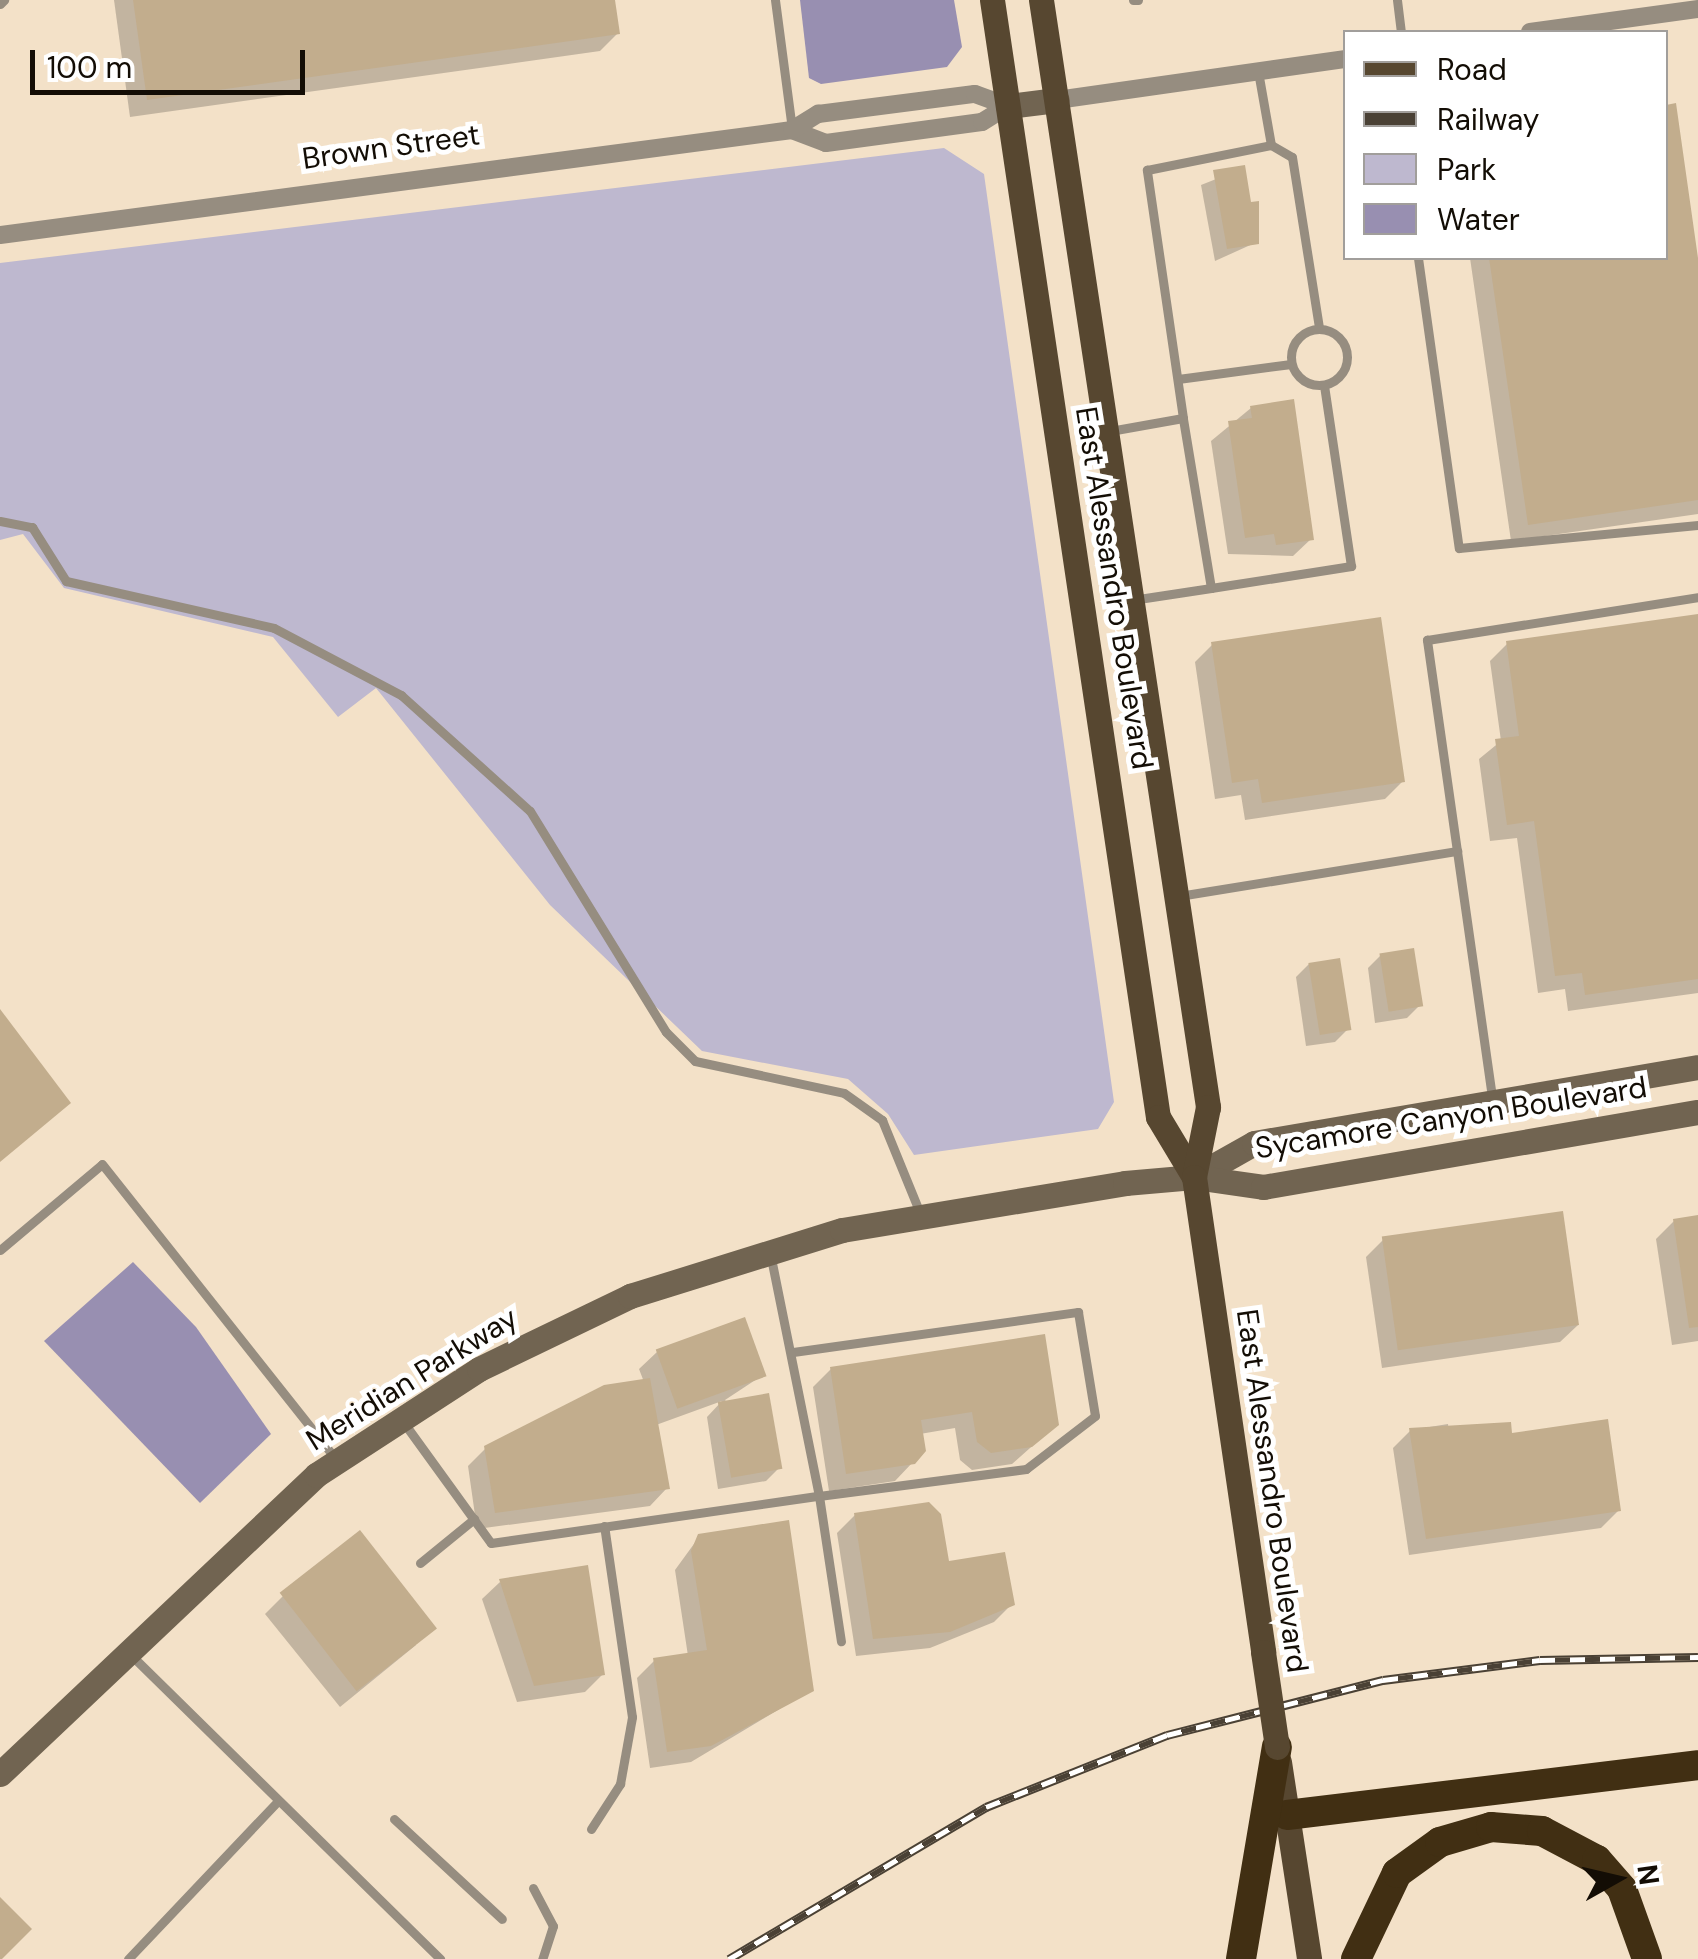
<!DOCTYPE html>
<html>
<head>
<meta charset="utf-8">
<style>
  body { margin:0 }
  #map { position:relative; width:1698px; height:1959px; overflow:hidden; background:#f3e1c8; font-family:"DM Sans",sans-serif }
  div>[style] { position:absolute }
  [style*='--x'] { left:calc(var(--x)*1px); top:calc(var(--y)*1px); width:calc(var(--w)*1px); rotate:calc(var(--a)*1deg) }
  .green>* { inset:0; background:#beb8cf }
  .water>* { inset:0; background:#988fb1 }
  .shadow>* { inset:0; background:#0003 }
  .building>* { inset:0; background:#c2ad8d; transform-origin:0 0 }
  .lane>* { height:9px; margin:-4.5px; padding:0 4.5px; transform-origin:4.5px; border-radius:4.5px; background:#968d80 }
  .lane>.ring { margin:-4.5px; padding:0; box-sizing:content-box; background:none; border:9px solid #968d80; border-radius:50% }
  .street>* { height:18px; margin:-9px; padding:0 9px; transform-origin:9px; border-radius:9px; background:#968d80 }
  .secondary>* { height:25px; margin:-12.5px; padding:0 12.5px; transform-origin:12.5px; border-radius:12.5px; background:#716451 }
  .primary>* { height:25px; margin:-12.5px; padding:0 12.5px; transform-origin:12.5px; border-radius:12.5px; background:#574730 }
  .highway>* { height:30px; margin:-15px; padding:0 15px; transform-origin:15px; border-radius:15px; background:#412f13 }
  .rail>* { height:9px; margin-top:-4.5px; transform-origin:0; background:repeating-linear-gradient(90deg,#fff 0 15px,#4a4135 0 30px); box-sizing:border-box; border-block:2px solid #4a4135 }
  .primary-bridge>* { height:25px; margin:-12.5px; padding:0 12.5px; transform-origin:12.5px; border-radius:12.5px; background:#574730 }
  span { translate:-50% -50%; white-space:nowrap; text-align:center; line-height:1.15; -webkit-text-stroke:10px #fff; paint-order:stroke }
  .street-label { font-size:30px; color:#130d05 }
  .legend { position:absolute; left:1343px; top:30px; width:325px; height:230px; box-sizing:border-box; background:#fff; border:2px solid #a19e9b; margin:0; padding:12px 18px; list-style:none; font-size:30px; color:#130d05 }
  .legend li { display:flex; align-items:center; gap:20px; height:50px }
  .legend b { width:50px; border:2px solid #a19e9b }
  .north { position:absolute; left:1568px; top:1829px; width:100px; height:100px; -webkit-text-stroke:8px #fff; paint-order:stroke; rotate:82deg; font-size:28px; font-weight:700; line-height:40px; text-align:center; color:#130d05 }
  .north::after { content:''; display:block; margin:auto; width:35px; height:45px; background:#130d05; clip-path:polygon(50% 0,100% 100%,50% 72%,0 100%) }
  .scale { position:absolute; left:30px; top:50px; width:275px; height:45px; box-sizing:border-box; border:5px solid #130d05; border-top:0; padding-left:12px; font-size:30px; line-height:35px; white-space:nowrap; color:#130d05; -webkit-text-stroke:8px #fff; paint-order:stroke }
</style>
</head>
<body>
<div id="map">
  <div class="green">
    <div style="clip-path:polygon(944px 148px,984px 174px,1114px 1102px,1098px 1129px,914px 1155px,888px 1114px,848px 1079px,702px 1051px,550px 905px,376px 688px,338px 717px,273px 637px,64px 588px,23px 534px,0 540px,0 263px)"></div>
  </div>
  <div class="water">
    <div style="clip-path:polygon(800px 0,954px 0,962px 47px,947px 67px,821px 84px,809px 78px)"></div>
    <div style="clip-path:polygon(133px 1262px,196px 1327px,271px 1434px,200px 1503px,44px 1341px)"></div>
  </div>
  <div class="shadow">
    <div style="clip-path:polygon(114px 0,613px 0,618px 33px,600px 51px,130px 117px)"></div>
    <div style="clip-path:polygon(1673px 106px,1698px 276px,1698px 514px,1511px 541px,1470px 258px,1666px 258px,1666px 107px)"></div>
    <div style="clip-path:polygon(1244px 168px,1257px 242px,1215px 261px,1201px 185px)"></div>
    <div style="clip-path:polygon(1251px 408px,1311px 539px,1293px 556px,1228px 554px,1211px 441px)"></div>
    <div style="clip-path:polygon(1698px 617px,1698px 993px,1568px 1011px,1565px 989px,1538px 993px,1517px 838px,1490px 841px,1479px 759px,1501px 741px,1490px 661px,1508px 643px)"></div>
    <div style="clip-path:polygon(1212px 645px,1403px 781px,1385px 799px,1245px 820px,1241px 795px,1215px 799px,1195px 662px)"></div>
    <div style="clip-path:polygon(1381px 955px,1420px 1005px,1407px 1018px,1375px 1023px,1368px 968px)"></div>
    <div style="clip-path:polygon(1309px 964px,1348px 1029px,1335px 1042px,1306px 1046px,1296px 977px)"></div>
    <div style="clip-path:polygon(1698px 1217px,1698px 1341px,1672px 1345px,1656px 1239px,1674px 1221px)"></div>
    <div style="clip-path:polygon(1383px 1240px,1578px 1325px,1560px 1342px,1382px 1368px,1366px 1257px)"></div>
    <div style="clip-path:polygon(657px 1352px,763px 1375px,725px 1400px,779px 1468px,766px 1481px,718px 1489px,707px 1417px,722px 1401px,656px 1425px,667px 1488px,650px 1506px,477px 1529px,468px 1466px,486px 1448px,644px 1382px,639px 1369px)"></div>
    <div style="clip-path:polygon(831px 1369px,1057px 1424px,1012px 1464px,972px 1470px,960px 1460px,955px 1428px,920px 1434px,913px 1462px,895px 1481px,829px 1491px,813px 1387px)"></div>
    <div style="clip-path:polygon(1448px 1424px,1449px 1433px,1510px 1436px,1619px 1510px,1601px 1528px,1409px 1555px,1393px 1448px,1411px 1430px)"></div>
    <div style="clip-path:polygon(855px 1515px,1012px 1604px,994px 1622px,930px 1648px,856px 1656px,837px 1533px)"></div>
    <div style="clip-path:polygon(699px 1537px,811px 1690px,691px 1762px,650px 1768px,637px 1678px,654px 1661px,688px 1656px,675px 1570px)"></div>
    <div style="clip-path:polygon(500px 1582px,603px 1674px,585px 1692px,517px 1702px,482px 1599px)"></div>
    <div style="clip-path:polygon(283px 1596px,416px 1645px,340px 1707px,265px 1614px)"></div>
  </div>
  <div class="building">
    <div style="clip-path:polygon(133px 0,615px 0,620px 34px,147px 100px)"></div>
    <div style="clip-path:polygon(1676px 103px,1698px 258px,1698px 500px,1528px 525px,1489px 258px,1666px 258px,1666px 105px)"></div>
    <div style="clip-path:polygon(1245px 165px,1251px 202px,1259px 201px,1259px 244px,1227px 249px,1213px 170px)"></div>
    <div style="clip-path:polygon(1294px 399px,1314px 540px,1276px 545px,1274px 534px,1245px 538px,1228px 421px,1252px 418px,1250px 406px)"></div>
    <div style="clip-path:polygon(1698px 614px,1698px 979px,1585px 995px,1582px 973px,1555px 976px,1534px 821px,1507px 825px,1495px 739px,1519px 736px,1506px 641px)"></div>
    <div style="clip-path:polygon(1381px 617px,1405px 782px,1262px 803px,1258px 779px,1232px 783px,1211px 642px)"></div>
    <div style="left:1414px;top:948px;width:59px;height:35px;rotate:81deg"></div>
    <div style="left:1340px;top:958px;width:73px;height:32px;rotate:81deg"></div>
    <div style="clip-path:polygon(0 1009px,71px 1103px,0 1162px)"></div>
    <div style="left:1563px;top:1211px;width:115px;height:183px;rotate:82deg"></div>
    <div style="clip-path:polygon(1698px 1215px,1698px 1327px,1689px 1328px,1673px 1219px)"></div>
    <div style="left:745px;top:1317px;width:63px;height:95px;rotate:70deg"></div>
    <div style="clip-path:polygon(1045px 1334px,1059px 1425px,1032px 1447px,991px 1453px,977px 1442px,972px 1412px,921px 1420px,926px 1451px,915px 1464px,846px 1474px,830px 1367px)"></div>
    <div style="clip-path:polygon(650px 1378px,670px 1489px,495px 1513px,484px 1446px,604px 1385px)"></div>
    <div style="left:769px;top:1393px;width:77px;height:52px;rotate:80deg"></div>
    <div style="clip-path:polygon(1608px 1419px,1621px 1511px,1426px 1539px,1409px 1428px,1511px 1422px,1512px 1433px)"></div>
    <div style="clip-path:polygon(929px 1502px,941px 1514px,949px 1561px,1005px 1552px,1015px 1605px,950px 1632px,873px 1639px,854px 1513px)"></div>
    <div style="clip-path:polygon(789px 1520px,814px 1691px,711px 1746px,667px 1752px,653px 1658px,707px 1650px,691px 1551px,698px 1534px)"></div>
    <div style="left:360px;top:1530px;width:125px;height:102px;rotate:52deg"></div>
    <div style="clip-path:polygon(588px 1565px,605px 1675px,534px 1686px,499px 1579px)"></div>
    <div style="clip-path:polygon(0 1897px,32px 1929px,2px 1959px,0 1959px)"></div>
  </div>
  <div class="lane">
    <div style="--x:775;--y:0;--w:131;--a:82.5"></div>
    <div style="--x:1133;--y:0;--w:5;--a:0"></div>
    <div style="--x:1397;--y:0;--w:32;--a:83"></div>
    <div style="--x:0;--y:4;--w:6;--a:-45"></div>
    <div style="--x:1271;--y:145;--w:24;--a:30"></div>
    <div style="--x:1292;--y:157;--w:173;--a:81"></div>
    <div style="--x:1418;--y:258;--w:293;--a:82"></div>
    <div style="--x:1459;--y:548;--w:240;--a:-5.5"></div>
    <div class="ring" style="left:1291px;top:329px;width:47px;height:47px"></div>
    <div style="--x:1178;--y:379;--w:114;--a:-7.6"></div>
    <div style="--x:1110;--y:431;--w:74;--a:-10.1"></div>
    <div style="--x:1183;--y:418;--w:251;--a:-98.3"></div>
    <div style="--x:1147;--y:170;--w:126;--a:-11.4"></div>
    <div style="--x:1271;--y:145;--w:75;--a:-100"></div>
    <div style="--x:0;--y:521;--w:33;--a:11"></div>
    <div style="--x:32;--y:527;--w:64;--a:57.8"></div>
    <div style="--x:66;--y:581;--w:213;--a:12.7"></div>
    <div style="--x:274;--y:628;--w:144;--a:27.8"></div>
    <div style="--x:401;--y:695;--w:173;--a:42"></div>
    <div style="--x:530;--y:811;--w:259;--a:58.4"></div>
    <div style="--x:666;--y:1032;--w:41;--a:45"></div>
    <div style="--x:695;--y:1061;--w:152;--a:12.1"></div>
    <div style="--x:844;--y:1093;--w:47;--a:35.4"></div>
    <div style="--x:882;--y:1120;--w:100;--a:67.8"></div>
    <div style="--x:1211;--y:588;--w:142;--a:-8.9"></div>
    <div style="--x:1351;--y:566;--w:183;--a:-98.5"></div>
    <div style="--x:1132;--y:600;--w:80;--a:-8.6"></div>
    <div style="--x:1211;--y:588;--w:172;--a:-99.4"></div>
    <div style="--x:1179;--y:896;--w:282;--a:-9.2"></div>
    <div style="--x:1492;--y:1097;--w:462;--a:-98.1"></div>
    <div style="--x:1427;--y:640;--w:274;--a:-9"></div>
    <div style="--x:0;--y:1250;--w:133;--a:-40.1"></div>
    <div style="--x:102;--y:1164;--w:378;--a:51.6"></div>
    <div style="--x:793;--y:1352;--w:288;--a:-8"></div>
    <div style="--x:1078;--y:1312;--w:105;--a:80.7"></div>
    <div style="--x:1095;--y:1416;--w:87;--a:142.5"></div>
    <div style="--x:1026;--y:1469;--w:209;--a:172.6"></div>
    <div style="--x:819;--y:1496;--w:147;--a:81.4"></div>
    <div style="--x:404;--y:1423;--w:148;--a:54.1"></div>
    <div style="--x:491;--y:1543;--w:331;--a:-8.2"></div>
    <div style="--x:819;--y:1496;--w:244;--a:-101.4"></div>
    <div style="--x:420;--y:1563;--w:70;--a:-39.2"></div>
    <div style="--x:130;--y:1654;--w:435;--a:44.5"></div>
    <div style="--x:394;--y:1819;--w:147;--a:42.8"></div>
    <div style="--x:591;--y:1829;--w:54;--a:-57.2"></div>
    <div style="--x:620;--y:1784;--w:68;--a:-79.8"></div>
    <div style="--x:632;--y:1717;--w:193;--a:-98.3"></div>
    <div style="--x:533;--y:1888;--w:43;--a:62.2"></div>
    <div style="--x:553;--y:1926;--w:35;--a:108"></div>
    <div style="--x:128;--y:1959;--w:214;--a:-46.5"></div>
  </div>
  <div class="street">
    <div style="--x:1530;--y:32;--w:170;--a:-7.8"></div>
    <div style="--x:1057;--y:100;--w:292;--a:-8.1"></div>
    <div style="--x:792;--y:130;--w:36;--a:21"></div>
    <div style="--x:826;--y:143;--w:157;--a:-7.7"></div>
    <div style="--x:982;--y:122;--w:31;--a:-32"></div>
    <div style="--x:0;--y:235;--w:799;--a:-7.55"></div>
    <div style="--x:792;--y:130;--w:31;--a:-32"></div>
    <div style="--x:818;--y:114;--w:158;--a:-7.3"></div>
    <div style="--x:975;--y:94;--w:35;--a:20"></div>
  </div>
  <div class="secondary">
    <div style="--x:1008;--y:106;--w:49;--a:-7"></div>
    <div style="--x:1194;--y:1177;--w:69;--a:-29.5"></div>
    <div style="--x:1254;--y:1143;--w:450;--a:-9.7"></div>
    <div style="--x:0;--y:1774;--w:435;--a:-43.4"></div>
    <div style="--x:316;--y:1475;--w:194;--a:-33"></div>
    <div style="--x:479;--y:1369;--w:168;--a:-25.8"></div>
    <div style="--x:630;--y:1296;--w:222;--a:-17.3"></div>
    <div style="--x:842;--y:1230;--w:287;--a:-9.4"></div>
    <div style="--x:1125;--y:1183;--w:69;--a:-5"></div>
    <div style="--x:1194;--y:1177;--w:70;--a:8.2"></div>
    <div style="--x:1263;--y:1187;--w:441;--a:-9.8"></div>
  </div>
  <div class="primary">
    <div style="--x:992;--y:0;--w:1129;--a:81.55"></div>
    <div style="--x:1158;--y:1117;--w:70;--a:59"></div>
    <div style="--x:1041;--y:0;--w:1120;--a:81.42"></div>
    <div style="--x:1208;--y:1107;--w:71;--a:101.3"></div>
    <div style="--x:1194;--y:1177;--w:480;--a:81.7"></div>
    <div style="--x:1279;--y:1762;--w:199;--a:81.3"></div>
  </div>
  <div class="highway">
    <div style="--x:1287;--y:1815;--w:414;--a:-6.9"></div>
    <div style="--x:1241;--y:1959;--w:215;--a:-80.4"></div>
    <div style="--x:1356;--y:1959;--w:95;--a:-64.5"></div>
    <div style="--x:1397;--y:1873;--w:53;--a:-35.8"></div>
    <div style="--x:1440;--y:1842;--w:53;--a:-16.4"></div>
    <div style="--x:1491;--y:1827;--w:51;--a:4.5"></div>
    <div style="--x:1542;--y:1831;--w:62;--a:27.8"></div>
    <div style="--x:1597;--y:1860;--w:38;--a:49"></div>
    <div style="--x:1622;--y:1889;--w:74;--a:70.3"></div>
  </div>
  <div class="rail">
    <div style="--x:729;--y:1959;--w:299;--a:-30.6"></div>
    <div style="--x:986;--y:1807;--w:195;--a:-21.7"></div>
    <div style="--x:1167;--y:1735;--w:223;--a:-14.3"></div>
    <div style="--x:1383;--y:1680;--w:158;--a:-7.3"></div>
    <div style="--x:1540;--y:1660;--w:158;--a:-1.1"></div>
  </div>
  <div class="primary-bridge">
    <div style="--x:1263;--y:1652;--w:96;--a:81.6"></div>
  </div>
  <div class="street-label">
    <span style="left:391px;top:147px;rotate:-8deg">Brown Street</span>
    <span style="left:1114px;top:588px;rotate:81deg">East Alessandro Boulevard</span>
    <span style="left:1451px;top:1118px;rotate:-9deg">Sycamore Canyon Boulevard</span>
    <span style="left:412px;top:1379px;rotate:-32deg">Meridian Parkway</span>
    <span style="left:1272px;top:1491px;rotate:82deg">East Alessandro Boulevard</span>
  </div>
  <ul class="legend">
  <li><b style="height:12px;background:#574730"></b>Road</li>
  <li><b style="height:12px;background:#4a4135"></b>Railway</li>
  <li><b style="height:28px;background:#beb8cf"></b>Park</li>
  <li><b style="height:28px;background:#988fb1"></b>Water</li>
  </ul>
  <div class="north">N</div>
  <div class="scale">100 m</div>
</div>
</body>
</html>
